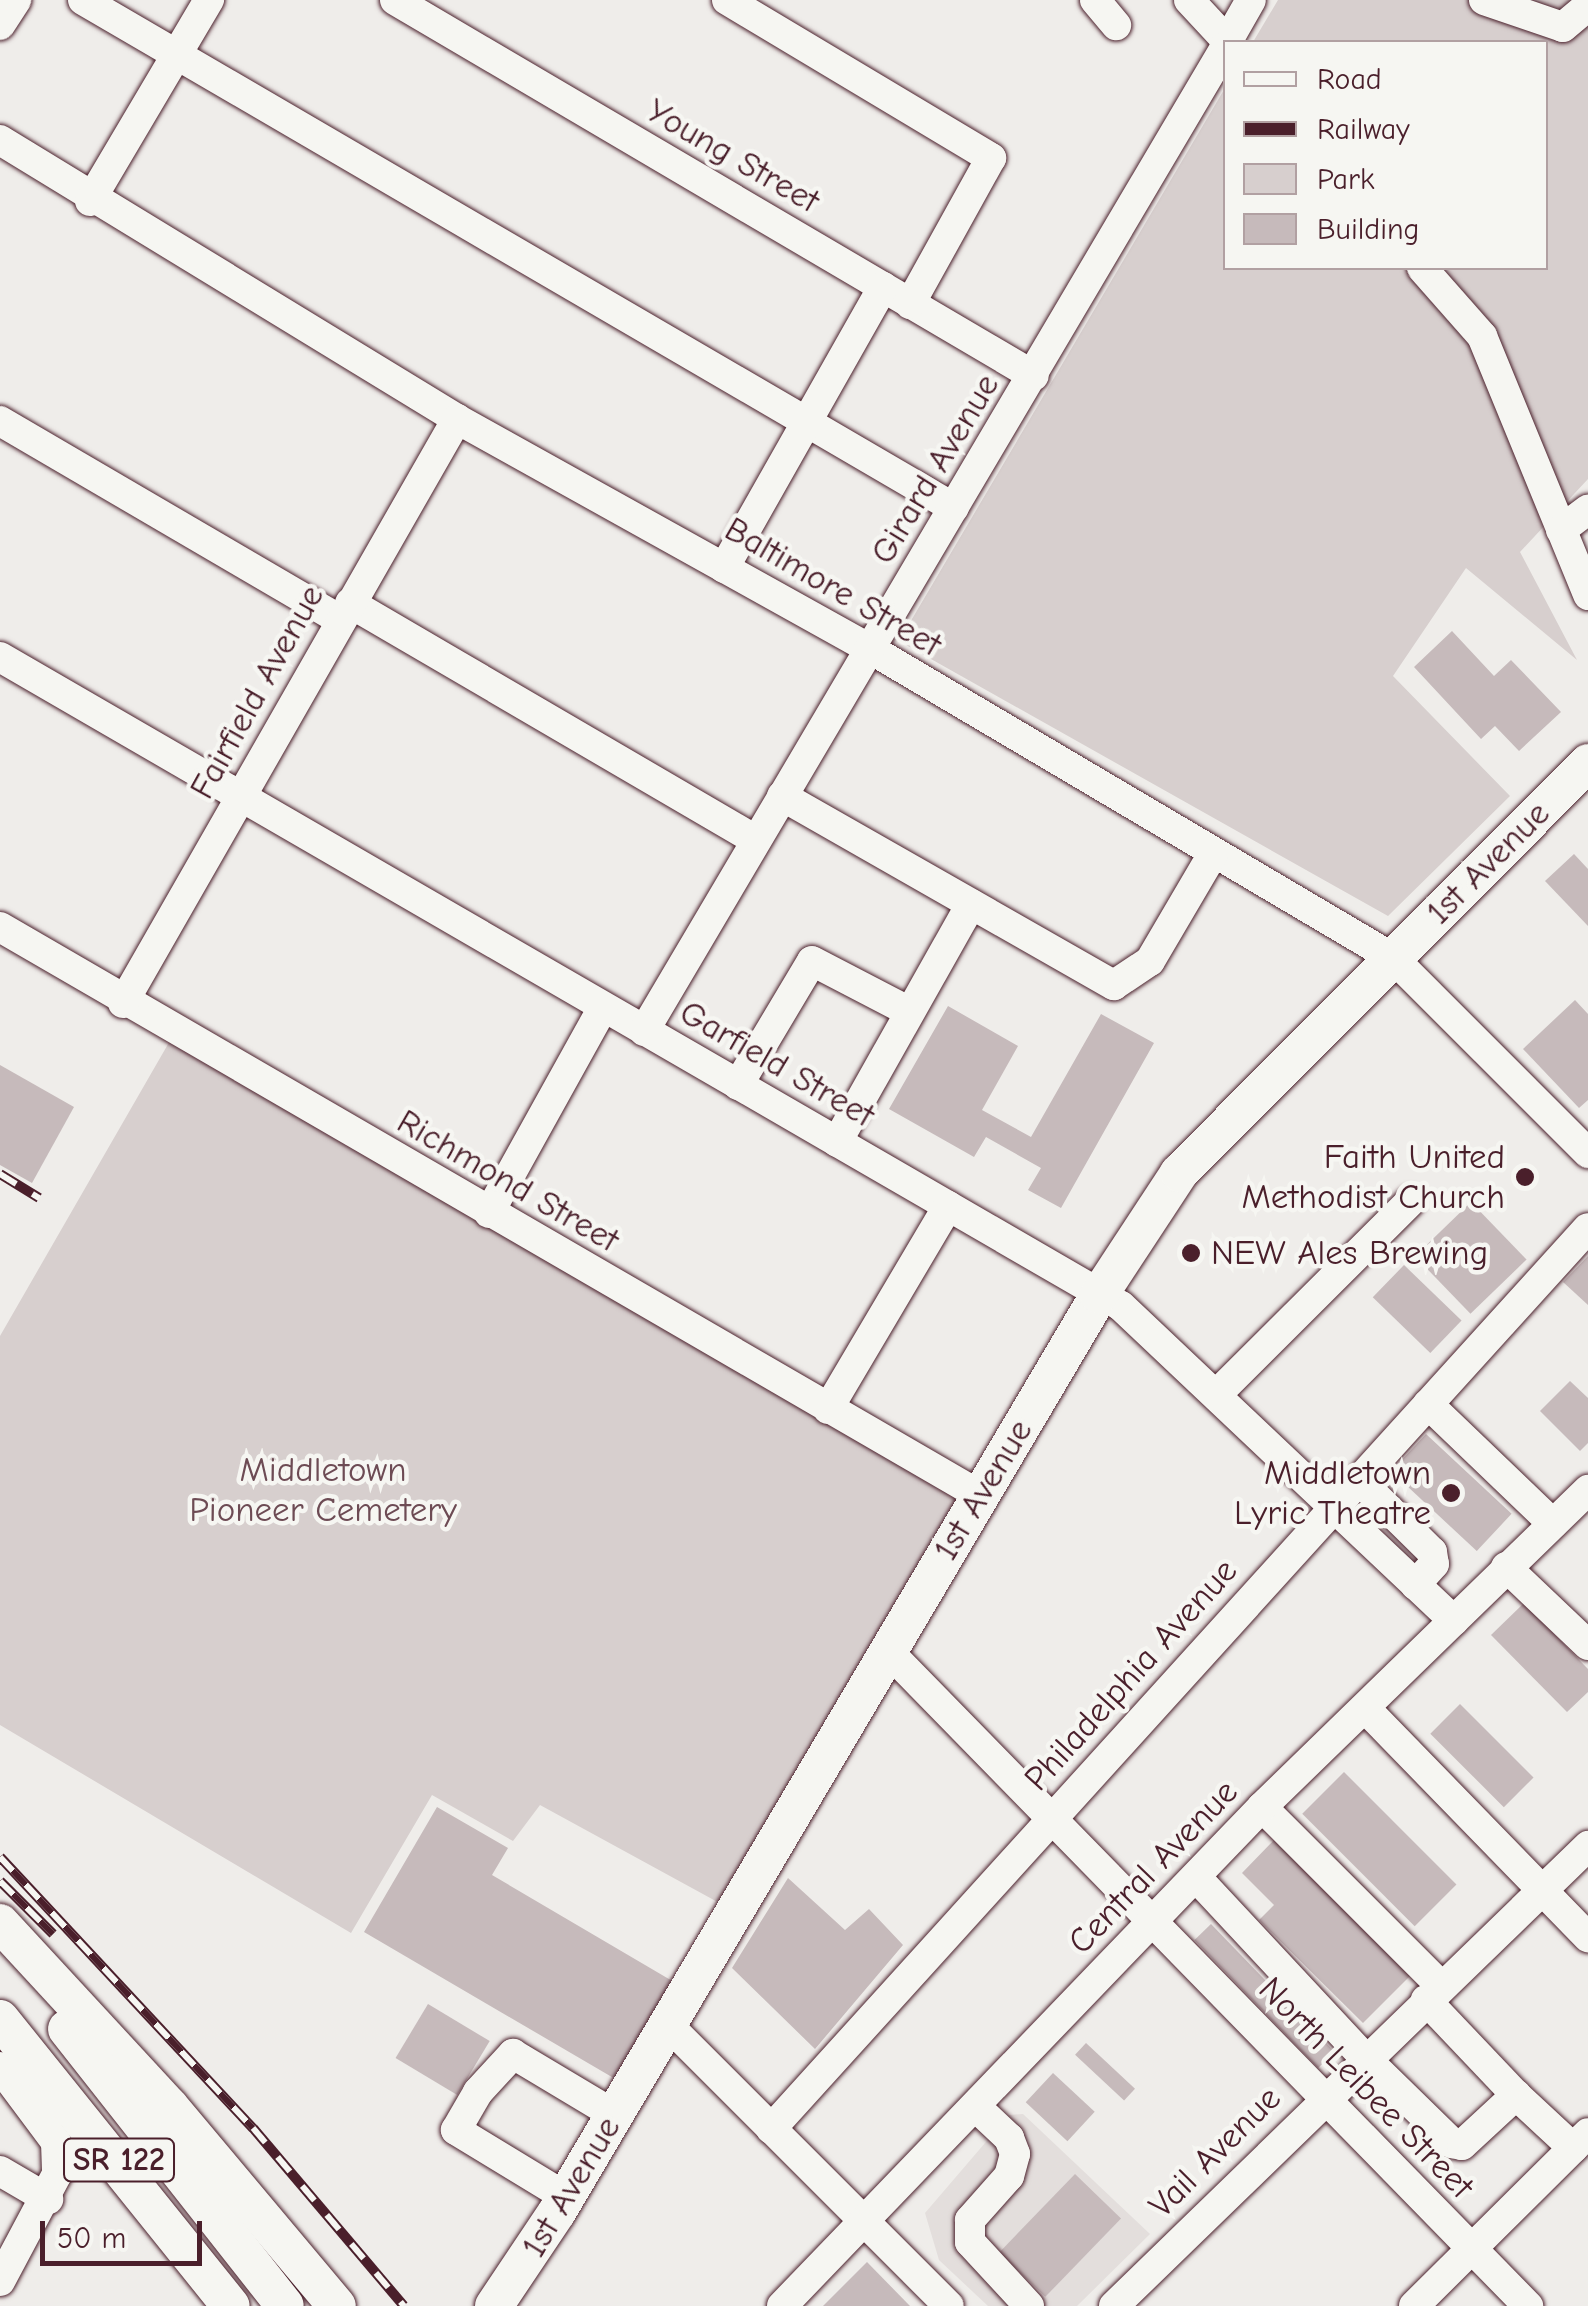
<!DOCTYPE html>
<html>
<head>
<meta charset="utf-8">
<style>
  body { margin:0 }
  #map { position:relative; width:1588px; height:2306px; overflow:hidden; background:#efedea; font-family:"Comic Neue",sans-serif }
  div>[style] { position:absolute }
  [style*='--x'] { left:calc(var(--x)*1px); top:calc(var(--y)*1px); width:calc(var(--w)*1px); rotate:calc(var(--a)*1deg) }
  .built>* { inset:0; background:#e3dedc }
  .green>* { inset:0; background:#d7cfce }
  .building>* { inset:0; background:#c6babb; transform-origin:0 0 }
  .roads { filter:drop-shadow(0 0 2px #4a1f2b) drop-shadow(0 0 2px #4a1f2b) }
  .minor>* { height:30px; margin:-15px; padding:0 15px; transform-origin:15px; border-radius:15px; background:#f6f6f2 }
  .major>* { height:38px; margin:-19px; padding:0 19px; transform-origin:19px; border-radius:19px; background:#f6f6f2 }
  .rail>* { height:10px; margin-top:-5px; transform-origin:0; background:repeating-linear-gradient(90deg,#f6f6f2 0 19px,#4a1f2b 0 38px); box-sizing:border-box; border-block:2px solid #4a1f2b }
  .dots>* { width:28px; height:28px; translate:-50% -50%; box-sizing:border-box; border:5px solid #f6f6f2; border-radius:50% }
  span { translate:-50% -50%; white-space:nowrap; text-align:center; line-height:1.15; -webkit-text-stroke:9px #f6f6f2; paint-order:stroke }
  .shield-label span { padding:2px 8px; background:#f6f6f2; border:2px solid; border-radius:8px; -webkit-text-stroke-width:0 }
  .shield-label { font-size:32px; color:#4a1f2b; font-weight:700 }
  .street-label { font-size:35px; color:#4a1f2b }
  .poi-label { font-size:35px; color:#4a1f2b }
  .right { translate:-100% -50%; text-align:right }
  .left { translate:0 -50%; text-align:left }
  .park-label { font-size:35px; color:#6d4b54 }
  .legend { position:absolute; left:1223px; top:40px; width:325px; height:230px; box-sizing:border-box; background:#f6f6f2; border:2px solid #b1a0a2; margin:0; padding:12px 18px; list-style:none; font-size:30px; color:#4a1f2b }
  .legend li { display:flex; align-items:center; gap:20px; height:50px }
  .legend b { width:50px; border:2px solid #b1a0a2 }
  .scale { position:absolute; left:40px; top:2221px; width:162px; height:45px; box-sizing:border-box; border:5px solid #4a1f2b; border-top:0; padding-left:12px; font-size:30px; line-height:35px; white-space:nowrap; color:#4a1f2b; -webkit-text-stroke:8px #f6f6f2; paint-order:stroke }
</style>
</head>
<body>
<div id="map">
  <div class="built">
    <div style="clip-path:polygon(1023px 2114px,1150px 2234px,1077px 2306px,988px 2306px,939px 2260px,925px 2213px,1009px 2115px)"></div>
  </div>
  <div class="green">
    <div style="clip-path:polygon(1278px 0,1588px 0,1588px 479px,1520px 552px,1577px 660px,1466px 568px,1393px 676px,1510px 796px,1388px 916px,899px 641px,1225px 88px,1226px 268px,1546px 268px,1546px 42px,1253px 42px)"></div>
    <div style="clip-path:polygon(175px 1032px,981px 1496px,734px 1911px,540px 1805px,513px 1841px,432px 1795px,351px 1933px,0 1725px,0 1336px)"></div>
  </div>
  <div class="building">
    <div style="clip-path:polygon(1452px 631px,1494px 676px,1511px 660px,1561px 712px,1519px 751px,1495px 726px,1481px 739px,1414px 667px)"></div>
    <div style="clip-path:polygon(1574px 854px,1588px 869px,1588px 926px,1545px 881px)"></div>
    <div style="clip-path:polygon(1575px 1000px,1588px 1014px,1588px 1100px,1579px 1108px,1523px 1049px)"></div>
    <div style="clip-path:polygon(948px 1006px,1018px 1046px,982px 1110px,1031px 1137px,1101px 1014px,1154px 1043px,1061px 1208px,1028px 1190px,1041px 1168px,986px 1137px,974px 1157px,889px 1109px)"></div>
    <div style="clip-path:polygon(0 1065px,74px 1107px,32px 1183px,0 1165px)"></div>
    <div style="left:1471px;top:1202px;width:80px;height:78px;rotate:46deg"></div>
    <div style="clip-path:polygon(1588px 1256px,1588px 1305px,1563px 1282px)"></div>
    <div style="left:1404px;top:1265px;width:80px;height:45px;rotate:44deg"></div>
    <div style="clip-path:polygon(1570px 1381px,1588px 1398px,1588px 1443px,1580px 1451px,1540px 1411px)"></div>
    <div style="left:1426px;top:1434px;width:117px;height:51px;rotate:43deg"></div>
    <div style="clip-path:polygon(1524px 1603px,1588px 1669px,1588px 1692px,1567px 1712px,1491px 1635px)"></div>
    <div style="left:1460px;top:1704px;width:104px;height:42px;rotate:45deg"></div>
    <div style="left:1344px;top:1772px;width:159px;height:59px;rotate:45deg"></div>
    <div style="clip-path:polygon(437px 1807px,508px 1848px,492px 1875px,674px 1982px,617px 2080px,364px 1932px)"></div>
    <div style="clip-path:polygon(1274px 1840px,1410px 1976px,1363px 2023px,1259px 1920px,1274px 1905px,1242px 1873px)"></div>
    <div style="clip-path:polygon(788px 1878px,845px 1930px,869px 1909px,903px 1945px,815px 2049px,732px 1968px)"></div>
    <div style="left:1211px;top:1924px;width:178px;height:23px;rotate:46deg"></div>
    <div style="left:428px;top:2004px;width:72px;height:63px;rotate:31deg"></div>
    <div style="left:1086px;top:2043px;width:67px;height:16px;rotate:43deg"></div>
    <div style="left:1053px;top:2073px;width:57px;height:40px;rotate:43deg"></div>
    <div style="left:1075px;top:2174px;width:64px;height:109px;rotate:44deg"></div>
    <div style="clip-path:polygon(867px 2262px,910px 2306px,823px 2306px)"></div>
  </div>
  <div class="roads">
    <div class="minor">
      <div style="--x:83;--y:0;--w:1008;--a:30.25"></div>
      <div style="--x:395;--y:0;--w:741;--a:30.47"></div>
      <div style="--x:727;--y:0;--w:308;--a:30.9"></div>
      <div style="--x:991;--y:158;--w:167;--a:119"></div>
      <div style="--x:1095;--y:0;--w:33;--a:50"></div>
      <div style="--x:1189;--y:0;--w:57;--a:47.1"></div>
      <div style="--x:1484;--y:0;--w:83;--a:18.9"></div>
      <div style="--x:1563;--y:27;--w:33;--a:-40"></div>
      <div style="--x:0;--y:25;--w:30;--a:-57"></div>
      <div style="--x:1227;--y:42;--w:48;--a:-60.3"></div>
      <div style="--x:0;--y:140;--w:535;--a:31.4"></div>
      <div style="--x:457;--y:419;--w:475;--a:29.1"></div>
      <div style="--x:872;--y:650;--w:605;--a:30.59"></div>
      <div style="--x:1393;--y:958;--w:276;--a:45"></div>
      <div style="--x:90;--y:201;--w:234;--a:-59.4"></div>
      <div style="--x:1422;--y:268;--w:91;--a:48.6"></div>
      <div style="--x:1482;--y:336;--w:280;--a:67.7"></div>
      <div style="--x:0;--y:421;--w:395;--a:30.3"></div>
      <div style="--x:1561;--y:530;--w:34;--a:-37"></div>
      <div style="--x:724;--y:568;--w:323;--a:-60.5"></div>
      <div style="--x:350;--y:603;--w:470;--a:30.3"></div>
      <div style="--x:0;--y:657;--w:1295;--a:30.07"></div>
      <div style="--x:1121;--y:1306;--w:458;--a:43.4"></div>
      <div style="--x:782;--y:796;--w:382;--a:29.7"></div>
      <div style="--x:1114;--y:985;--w:43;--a:-33.7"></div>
      <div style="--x:1150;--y:961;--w:126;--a:-59.6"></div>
      <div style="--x:0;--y:927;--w:1134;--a:30.11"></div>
      <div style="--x:123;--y:1003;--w:673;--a:-60.23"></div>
      <div style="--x:644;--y:1031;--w:1144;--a:-59.42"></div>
      <div style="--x:738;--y:1085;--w:144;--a:-59.2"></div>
      <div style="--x:812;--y:961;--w:110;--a:27.5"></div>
      <div style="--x:837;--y:1142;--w:273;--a:-60.6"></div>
      <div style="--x:489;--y:1213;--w:235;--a:-61"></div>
      <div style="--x:1216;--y:1395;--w:274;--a:-44.9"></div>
      <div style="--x:1428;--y:1404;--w:173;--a:43.8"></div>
      <div style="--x:828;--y:1409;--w:236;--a:-59.4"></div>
      <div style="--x:1360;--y:1481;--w:101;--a:44.6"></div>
      <div style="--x:1432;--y:1552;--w:12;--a:81"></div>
      <div style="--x:1434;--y:1564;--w:28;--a:132"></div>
      <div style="--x:1506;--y:1567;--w:113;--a:43.6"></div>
      <div style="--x:886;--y:1649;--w:919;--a:45.66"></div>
      <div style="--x:1365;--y:1708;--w:320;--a:45.8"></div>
      <div style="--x:1262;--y:1807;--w:253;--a:45"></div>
      <div style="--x:1196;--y:1877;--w:248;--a:47"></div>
      <div style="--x:1365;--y:2058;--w:122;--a:44.3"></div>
      <div style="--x:1452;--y:2143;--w:10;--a:11"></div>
      <div style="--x:1462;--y:2145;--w:74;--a:-42.8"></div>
      <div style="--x:1516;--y:2095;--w:131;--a:-133.5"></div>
      <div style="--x:668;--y:2025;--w:397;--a:45"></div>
      <div style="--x:0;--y:2067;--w:94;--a:53.3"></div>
      <div style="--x:56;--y:2142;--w:32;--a:88"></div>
      <div style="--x:57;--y:2174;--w:121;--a:118"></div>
      <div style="--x:1516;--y:2095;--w:78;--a:42.9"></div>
      <div style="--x:975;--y:2106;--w:47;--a:43.3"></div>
      <div style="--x:1009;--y:2138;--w:17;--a:69"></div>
      <div style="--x:1015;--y:2154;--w:23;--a:105"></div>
      <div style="--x:1009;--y:2176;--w:59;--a:131.6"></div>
      <div style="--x:970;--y:2220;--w:22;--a:90"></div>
      <div style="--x:970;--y:2242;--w:87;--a:47.3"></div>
      <div style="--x:771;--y:2129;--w:1216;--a:-47.8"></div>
      <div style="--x:0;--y:2171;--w:56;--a:30.3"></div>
      <div style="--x:566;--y:2197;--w:129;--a:-148.7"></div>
      <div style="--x:456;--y:2130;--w:44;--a:-59.9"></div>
      <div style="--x:478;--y:2092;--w:52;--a:-47.4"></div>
      <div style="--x:513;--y:2054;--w:119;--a:30.9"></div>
      <div style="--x:782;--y:2306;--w:692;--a:-46.11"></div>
      <div style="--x:1262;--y:1807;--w:455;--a:-44.2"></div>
      <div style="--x:1114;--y:2306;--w:661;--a:-44.14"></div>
      <div style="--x:1414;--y:2306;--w:245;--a:-44.8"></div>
    </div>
    <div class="major">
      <div style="--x:0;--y:1923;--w:249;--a:47.3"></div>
      <div style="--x:169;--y:2106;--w:261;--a:50"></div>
      <div style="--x:0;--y:2019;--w:368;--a:51.2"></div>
      <div style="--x:67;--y:2029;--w:352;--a:51.8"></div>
      <div style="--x:494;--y:2306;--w:113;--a:-56.2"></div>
      <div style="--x:557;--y:2212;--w:1065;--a:-59.41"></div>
      <div style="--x:1099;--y:1295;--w:146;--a:-56.7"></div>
      <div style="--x:1179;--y:1173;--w:579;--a:-45.07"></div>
    </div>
  </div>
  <div class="rail">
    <div style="--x:0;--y:1174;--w:46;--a:31.6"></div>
    <div style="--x:0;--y:1857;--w:371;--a:47"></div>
    <div style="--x:253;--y:2128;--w:233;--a:49.7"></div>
    <div style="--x:0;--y:1881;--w:75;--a:45"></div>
  </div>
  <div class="dots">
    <div style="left:1525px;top:1177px;background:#4a1f2b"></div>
    <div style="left:1191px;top:1253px;background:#4a1f2b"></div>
    <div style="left:1451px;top:1493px;background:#4a1f2b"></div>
  </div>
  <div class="shield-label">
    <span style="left:119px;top:2160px">SR 122</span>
  </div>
  <div class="street-label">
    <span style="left:733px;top:156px;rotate:30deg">Young Street</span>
    <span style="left:935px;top:469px;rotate:-59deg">Girard Avenue</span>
    <span style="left:833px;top:587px;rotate:30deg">Baltimore Street</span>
    <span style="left:257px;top:692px;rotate:-61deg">Fairfield Avenue</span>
    <span style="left:1488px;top:863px;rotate:-45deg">1st Avenue</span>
    <span style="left:777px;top:1064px;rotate:30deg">Garfield Street</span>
    <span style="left:508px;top:1181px;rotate:30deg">Richmond Street</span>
    <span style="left:983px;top:1490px;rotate:-59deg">1st Avenue</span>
    <span style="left:1131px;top:1675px;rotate:-48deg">Philadelphia Avenue</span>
    <span style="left:1153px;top:1867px;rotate:-46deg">Central Avenue</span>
    <span style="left:1366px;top:2088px;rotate:46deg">North Leibee Street</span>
    <span style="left:1215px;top:2152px;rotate:-45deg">Vail Avenue</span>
    <span style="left:571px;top:2187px;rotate:-59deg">1st Avenue</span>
  </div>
  <div class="poi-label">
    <span class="right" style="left:1505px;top:1177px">Faith United<br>Methodist Church</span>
    <span class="left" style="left:1211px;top:1253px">NEW Ales Brewing</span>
    <span class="right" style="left:1431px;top:1493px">Middletown<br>Lyric Theatre</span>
  </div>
  <div class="park-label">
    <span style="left:323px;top:1490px">Middletown<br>Pioneer Cemetery</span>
  </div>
  <ul class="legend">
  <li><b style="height:12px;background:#f6f6f2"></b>Road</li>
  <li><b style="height:12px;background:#4a1f2b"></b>Railway</li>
  <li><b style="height:28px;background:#d7cfce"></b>Park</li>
  <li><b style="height:28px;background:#c6babb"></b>Building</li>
  </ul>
  <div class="scale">50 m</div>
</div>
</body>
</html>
